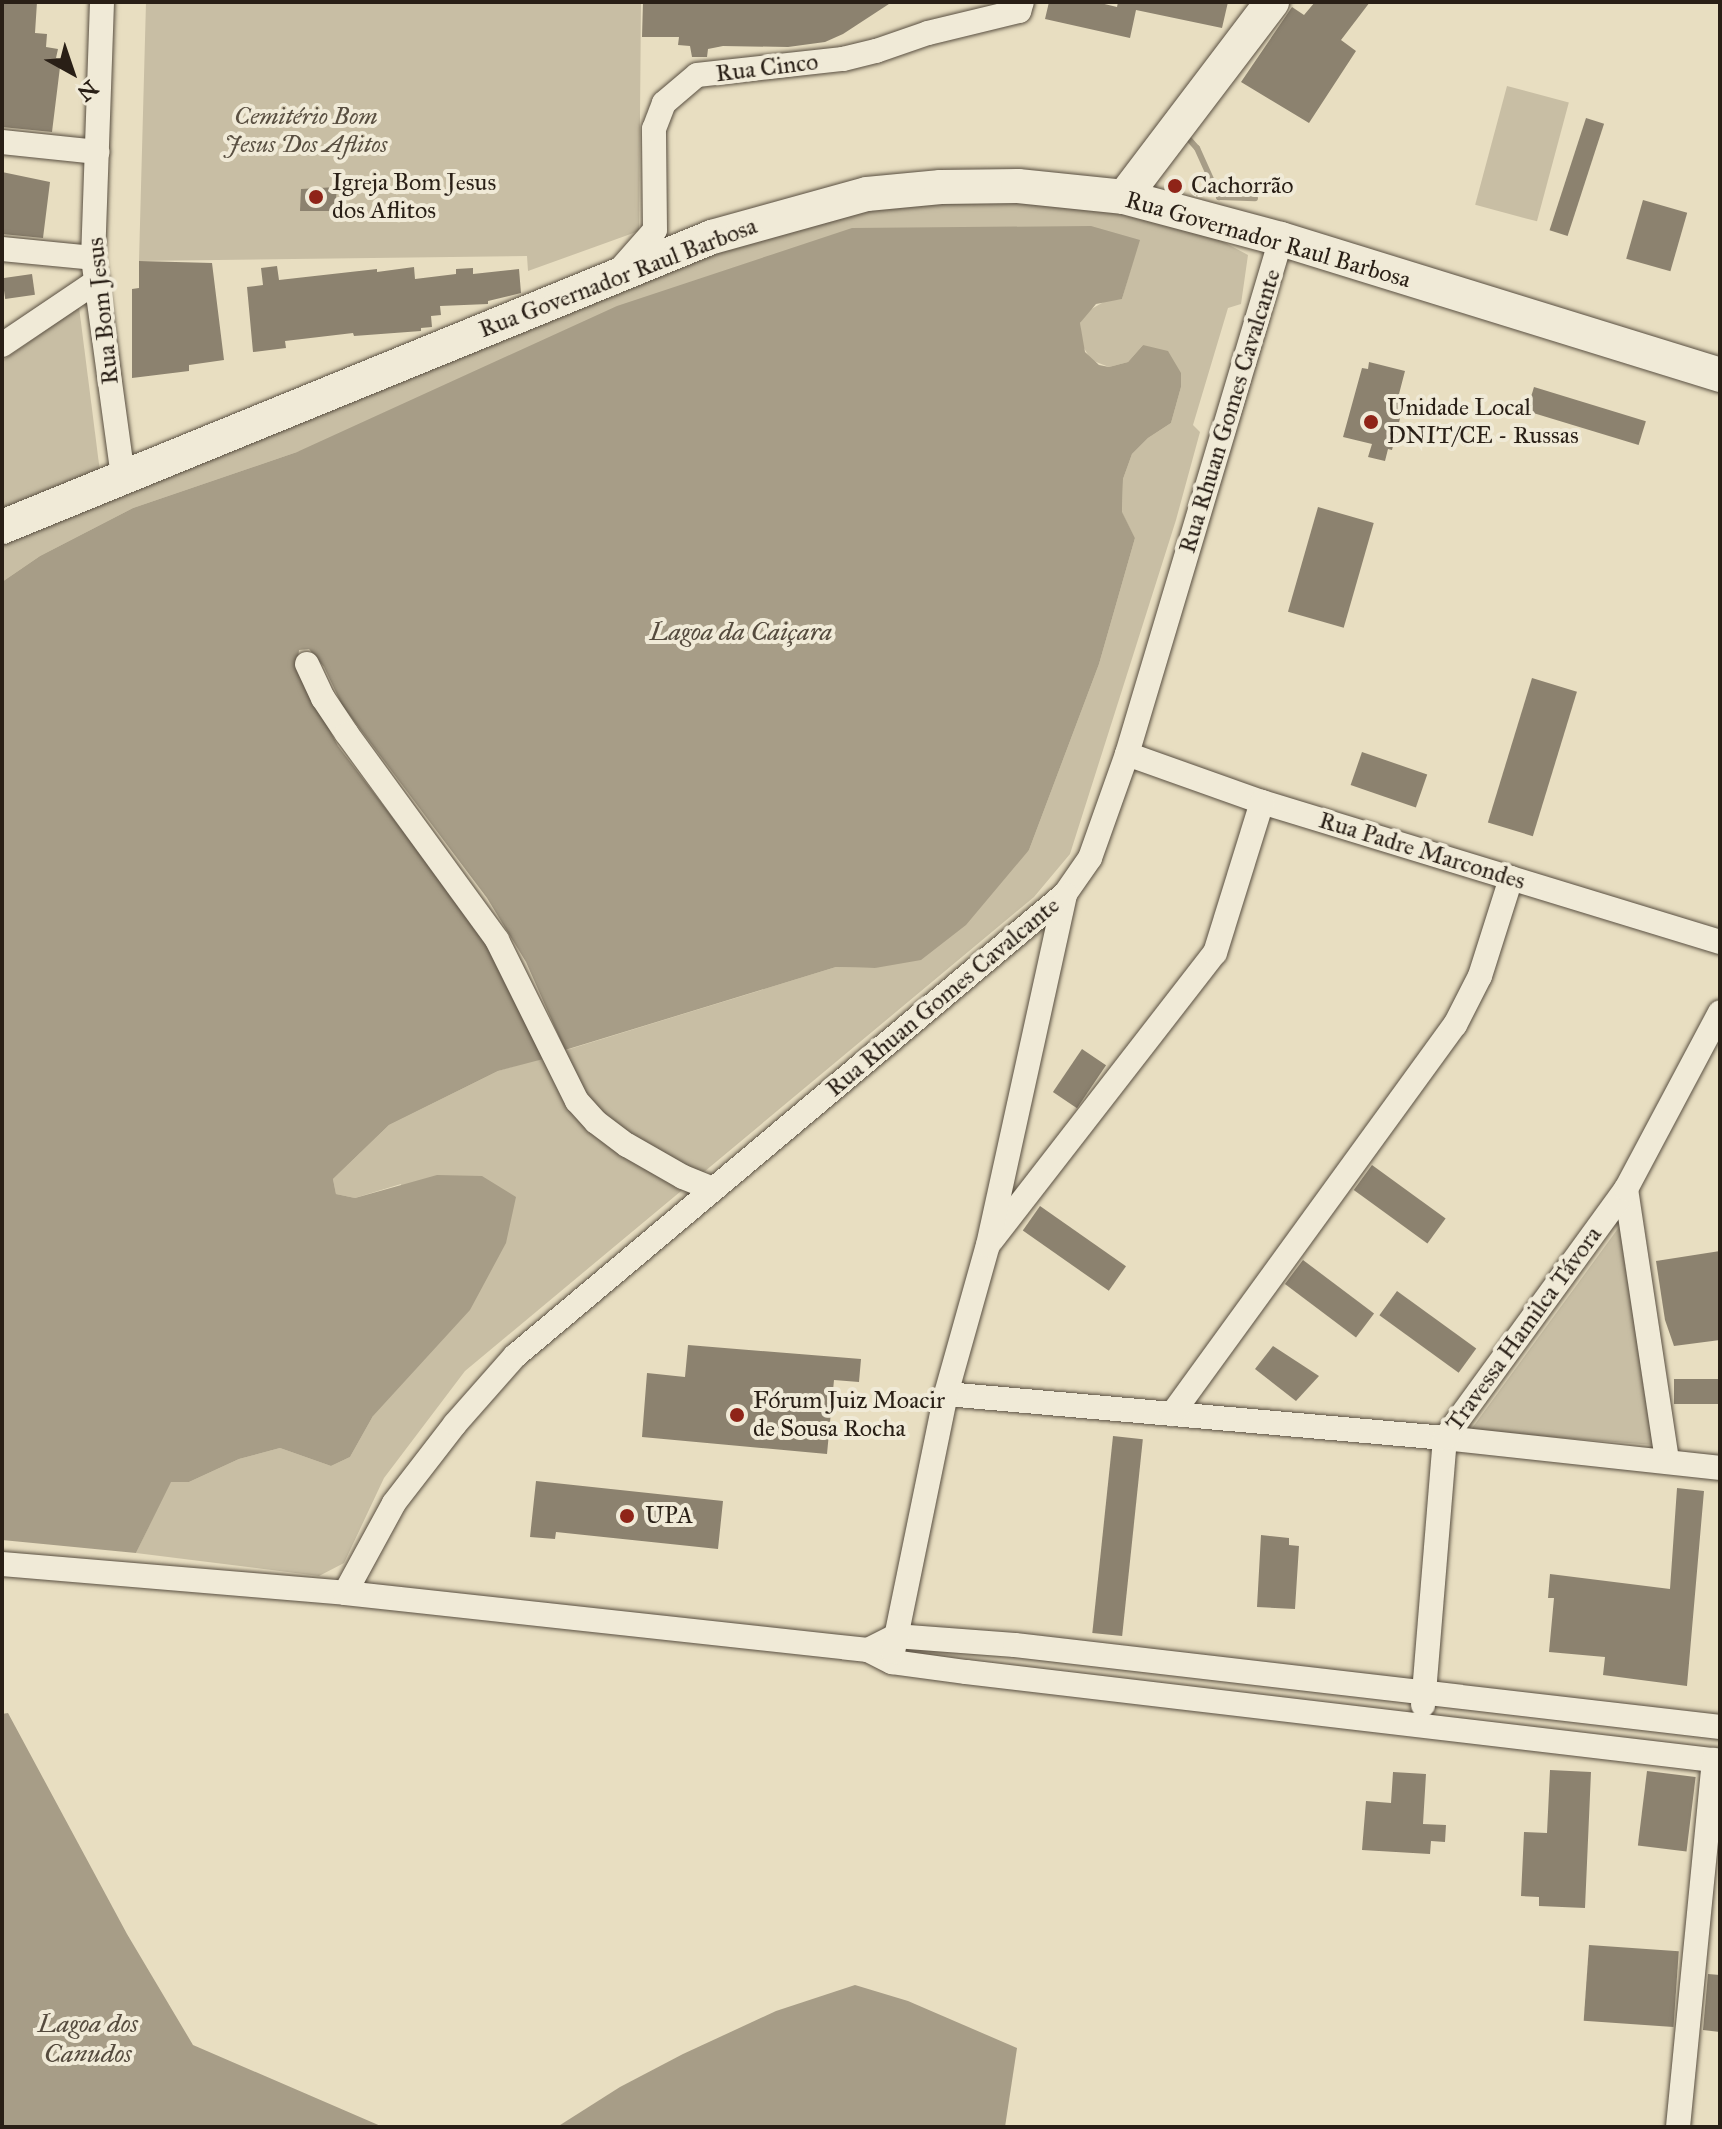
<!DOCTYPE html>
<html>
<head>
<meta charset="utf-8">
<style>
  body { margin:0 }
  #map { position:relative; width:1722px; height:2129px; overflow:hidden; background:#e8dec1; font-family:"IM FELL Great Primer",serif }
  div>[style] { position:absolute }
  [style*='--x'] { left:calc(var(--x)*1px); top:calc(var(--y)*1px); width:calc(var(--w)*1px); rotate:calc(var(--a)*1deg) }
  .green>* { inset:0; background:#c8bea4; transform-origin:0 0 }
  .water>* { inset:0; background:#a79d87 }
  .stream>* { height:6px; margin:-3px; padding:0 3px; transform-origin:3px; border-radius:3px; background:#a79d87 }
  .building>* { inset:0; background:#8c826f; transform-origin:0 0 }
  .roads { filter:drop-shadow(0 0 2px #594f41) drop-shadow(0 0 2px #594f41) }
  .street>* { height:24px; margin:-12px; padding:0 12px; transform-origin:12px; border-radius:12px; background:#f0ead7 }
  .secondary>* { height:34px; margin:-17px; padding:0 17px; transform-origin:17px; border-radius:17px; background:#f0ead7 }
  .dots>* { width:22px; height:22px; translate:-50% -50%; box-sizing:border-box; border:4px solid #f0ead7; border-radius:50% }
  span { translate:-50% -50%; white-space:nowrap; text-align:center; line-height:1.15; -webkit-text-stroke:8px #f0ead7; paint-order:stroke }
  .street-label { font-size:24px; color:#291f16 }
  .park-label { font-size:24px; color:#594f41; font-style:italic }
  .poi-label { font-size:24px; color:#291f16 }
  .left { translate:0 -50%; text-align:left }
  .water-label { font-size:26px; color:#554b3e; font-style:italic }
  .frame { position:absolute; inset:0; border:4px solid #291f16; pointer-events:none }
  .north { position:absolute; left:32px; top:32px; width:80px; height:80px; -webkit-text-stroke:6px #f0ead7; paint-order:stroke; rotate:140deg; font-size:22px; font-weight:700; line-height:32px; text-align:center; color:#291f16 }
  .north::after { content:''; display:block; margin:auto; width:28px; height:36px; background:#291f16; clip-path:polygon(50% 0,100% 100%,50% 72%,0 100%) }
</style>
</head>
<body>
<div id="map">
  <div class="green">
    <div style="clip-path:polygon(146px 2px,641px 2px,639px 231px,528px 271px,527px 256px,139px 261px)"></div>
    <div style="left:1507px;top:86px;width:64px;height:123px;rotate:15deg"></div>
    <div style="clip-path:polygon(1010px 201px,1106px 210px,1220px 240px,1248px 255px,1241px 304px,1228px 308px,1193px 425px,1200px 432px,1176px 520px,1070px 854px,1034px 897px,465px 1371px,384px 1478px,344px 1563px,319px 1576px,136px 1553px,170px 1482px,189px 1482px,239px 1459px,280px 1448px,331px 1466px,350px 1457px,373px 1416px,401px 1184px,355px 1198px,336px 1194px,333px 1179px,389px 1125px,498px 1071px,836px 967px,875px 968px,1029px 850px,1099px 664px,1135px 538px,1122px 513px,1123px 479px,1132px 454px,1148px 438px,1171px 423px,1181px 387px,1143px 345px,1128px 362px,1109px 367px,1091px 360px,1081px 343px,1080px 323px,1088px 311px,1107px 300px,1122px 299px,1139px 240px,297px 452px,133px 508px,40px 556px,2px 582px,2px 537px,675px 261px,891px 204px)"></div>
    <div style="clip-path:polygon(79px 307px,100px 472px,2px 512px,2px 361px)"></div>
    <div style="clip-path:polygon(1622px 1223px,1654px 1445px,1470px 1431px)"></div>
  </div>
  <div class="water">
    <div style="clip-path:polygon(1091px 226px,1140px 240px,1122px 299px,1096px 304px,1080px 323px,1085px 352px,1099px 365px,1109px 367px,1128px 362px,1143px 345px,1168px 351px,1181px 373px,1181px 387px,1171px 423px,1148px 438px,1132px 454px,1123px 479px,1122px 512px,1135px 538px,1099px 664px,1029px 850px,966px 925px,921px 960px,875px 968px,836px 967px,565px 1050px,526px 962px,487px 898px,342px 705px,324px 667px,309px 649px,299px 650px,297px 668px,338px 746px,489px 944px,547px 1058px,498px 1071px,389px 1125px,333px 1179px,336px 1194px,355px 1198px,437px 1175px,482px 1176px,516px 1197px,506px 1243px,470px 1310px,373px 1416px,350px 1457px,331px 1466px,280px 1448px,239px 1459px,189px 1482px,171px 1482px,136px 1553px,2px 1540px,2px 582px,40px 556px,133px 508px,297px 452px,617px 306px,852px 228px)"></div>
    <div style="clip-path:polygon(8px 1713px,127px 1934px,193px 2045px,383px 2127px,2px 2127px,2px 1714px)"></div>
    <div style="clip-path:polygon(855px 1985px,908px 2001px,1017px 2048px,1005px 2127px,557px 2127px,620px 2087px,683px 2054px,776px 2011px)"></div>
  </div>
  <div class="stream">
    <div style="--x:1187;--y:137;--w:15;--a:48"></div>
    <div style="--x:1197;--y:148;--w:54;--a:65.8"></div>
    <div style="--x:1219;--y:197;--w:36;--a:2"></div>
  </div>
  <div class="building">
    <div style="clip-path:polygon(2px 2px,37px 2px,35px 33px,47px 34px,46px 47px,58px 49px,56px 58px,61px 59px,52px 132px,2px 127px)"></div>
    <div style="clip-path:polygon(643px 2px,892px 2px,843px 34px,825px 42px,788px 47px,723px 46px,708px 49px,707px 57px,692px 57px,690px 46px,678px 45px,679px 37px,642px 37px)"></div>
    <div style="clip-path:polygon(1049px 2px,1096px 2px,1117px 7px,1118px 2px,1228px 2px,1222px 28px,1136px 10px,1130px 38px,1045px 19px)"></div>
    <div style="clip-path:polygon(1315px 2px,1370px 2px,1341px 40px,1356px 51px,1309px 123px,1241px 82px,1292px 7px,1304px 15px)"></div>
    <div style="left:1586px;top:118px;width:19px;height:118px;rotate:18deg"></div>
    <div style="clip-path:polygon(2px 172px,50px 182px,43px 238px,2px 234px)"></div>
    <div style="clip-path:polygon(337px 187px,335px 211px,300px 211px,301px 189px)"></div>
    <div style="left:1643px;top:200px;width:46px;height:61px;rotate:16deg"></div>
    <div style="clip-path:polygon(139px 261px,212px 263px,224px 360px,189px 365px,189px 371px,132px 378px,132px 289px,139px 288px)"></div>
    <div style="clip-path:polygon(277px 266px,279px 280px,377px 269px,377px 272px,414px 267px,415px 279px,456px 274px,456px 269px,473px 268px,473px 274px,519px 269px,521px 293px,488px 301px,488px 304px,440px 306px,441px 315px,431px 316px,432px 327px,421px 328px,421px 331px,354px 336px,353px 333px,285px 341px,286px 348px,253px 352px,247px 287px,263px 285px,261px 268px)"></div>
    <div style="left:32px;top:274px;width:21px;height:30px;rotate:82deg"></div>
    <div style="clip-path:polygon(1369px 362px,1405px 371px,1399px 394px,1406px 395px,1392px 450px,1388px 449px,1385px 461px,1368px 457px,1372px 444px,1343px 437px,1362px 368px,1368px 369px)"></div>
    <div style="left:1534px;top:387px;width:117px;height:25px;rotate:17deg"></div>
    <div style="left:1318px;top:507px;width:58px;height:109px;rotate:16deg"></div>
    <div style="left:1532px;top:678px;width:47px;height:151px;rotate:17deg"></div>
    <div style="left:1362px;top:752px;width:69px;height:35px;rotate:19deg"></div>
    <div style="left:1082px;top:1049px;width:29px;height:52px;rotate:34deg"></div>
    <div style="left:1372px;top:1165px;width:91px;height:31px;rotate:36deg"></div>
    <div style="left:1040px;top:1206px;width:105px;height:30px;rotate:35deg"></div>
    <div style="clip-path:polygon(1720px 1251px,1720px 1340px,1674px 1346px,1665px 1320px,1656px 1261px)"></div>
    <div style="left:1303px;top:1260px;width:89px;height:30px;rotate:37deg"></div>
    <div style="left:1397px;top:1291px;width:98px;height:30px;rotate:36deg"></div>
    <div style="clip-path:polygon(688px 1345px,861px 1359px,859px 1382px,834px 1380px,827px 1454px,642px 1437px,647px 1373px,685px 1377px)"></div>
    <div style="clip-path:polygon(1273px 1346px,1319px 1376px,1296px 1401px,1255px 1369px)"></div>
    <div style="left:1720px;top:1379px;width:25px;height:46px;rotate:90deg"></div>
    <div style="left:1113px;top:1436px;width:30px;height:198px;rotate:6deg"></div>
    <div style="clip-path:polygon(536px 1481px,723px 1501px,718px 1549px,556px 1532px,555px 1539px,530px 1537px)"></div>
    <div style="clip-path:polygon(1677px 1488px,1704px 1491px,1687px 1686px,1603px 1675px,1605px 1657px,1549px 1652px,1554px 1598px,1548px 1598px,1550px 1574px,1670px 1589px)"></div>
    <div style="clip-path:polygon(1261px 1535px,1289px 1538px,1289px 1545px,1299px 1546px,1295px 1609px,1257px 1607px)"></div>
    <div style="clip-path:polygon(1550px 1770px,1591px 1772px,1585px 1908px,1539px 1906px,1539px 1897px,1521px 1896px,1524px 1832px,1547px 1833px)"></div>
    <div style="left:1647px;top:1771px;width:49px;height:75px;rotate:7deg"></div>
    <div style="clip-path:polygon(1393px 1772px,1426px 1774px,1423px 1824px,1446px 1825px,1445px 1842px,1431px 1841px,1430px 1854px,1362px 1850px,1366px 1801px,1391px 1803px)"></div>
    <div style="left:1589px;top:1945px;width:90px;height:76px;rotate:4deg"></div>
    <div style="clip-path:polygon(1708px 1974px,1720px 1975px,1720px 2032px,1703px 2030px)"></div>
  </div>
  <div class="roads">
    <div class="street">
      <div style="--x:102;--y:2;--w:256;--a:92"></div>
      <div style="--x:93;--y:258;--w:220;--a:82.2"></div>
      <div style="--x:2;--y:142;--w:96;--a:6"></div>
      <div style="--x:2;--y:249;--w:91;--a:5.6"></div>
      <div style="--x:617;--y:273;--w:57;--a:-48.5"></div>
      <div style="--x:655;--y:230;--w:101;--a:-90.6"></div>
      <div style="--x:654;--y:129;--w:28;--a:-69"></div>
      <div style="--x:664;--y:103;--w:43;--a:-40.3"></div>
      <div style="--x:697;--y:75;--w:147;--a:-6.3"></div>
      <div style="--x:843;--y:59;--w:34;--a:-14"></div>
      <div style="--x:876;--y:51;--w:55;--a:-19.1"></div>
      <div style="--x:928;--y:33;--w:94;--a:-13.6"></div>
      <div style="--x:1019;--y:11;--w:9;--a:-72"></div>
      <div style="--x:2;--y:345;--w:115;--a:-34"></div>
      <div style="--x:307;--y:664;--w:38;--a:65"></div>
      <div style="--x:323;--y:698;--w:43;--a:56.3"></div>
      <div style="--x:347;--y:734;--w:255;--a:53.9"></div>
      <div style="--x:497;--y:940;--w:180;--a:63.6"></div>
      <div style="--x:577;--y:1101;--w:28;--a:48"></div>
      <div style="--x:596;--y:1122;--w:39;--a:37"></div>
      <div style="--x:627;--y:1145;--w:64;--a:29.7"></div>
      <div style="--x:683;--y:1177;--w:32;--a:22"></div>
      <div style="--x:1127;--y:754;--w:143;--a:19.6"></div>
      <div style="--x:1262;--y:802;--w:479;--a:17"></div>
      <div style="--x:1626;--y:1189;--w:275;--a:81.4"></div>
      <div style="--x:992;--y:1240;--w:363;--a:-52.2"></div>
      <div style="--x:1215;--y:953;--w:158;--a:-72.7"></div>
      <div style="--x:946;--y:1394;--w:501;--a:5.04"></div>
      <div style="--x:1445;--y:1438;--w:277;--a:6.2"></div>
      <div style="--x:1172;--y:1414;--w:481;--a:-54"></div>
      <div style="--x:1455;--y:1025;--w:55;--a:-63"></div>
      <div style="--x:1480;--y:976;--w:103;--a:-72.4"></div>
      <div style="--x:2;--y:1564;--w:344;--a:4.8"></div>
      <div style="--x:345;--y:1593;--w:526;--a:6.22"></div>
      <div style="--x:868;--y:1650;--w:27;--a:27"></div>
      <div style="--x:892;--y:1662;--w:75;--a:7.7"></div>
      <div style="--x:966;--y:1672;--w:759;--a:6.73"></div>
      <div style="--x:345;--y:1593;--w:102;--a:-61.4"></div>
      <div style="--x:394;--y:1503;--w:100;--a:-52.3"></div>
      <div style="--x:455;--y:1424;--w:91;--a:-48.6"></div>
      <div style="--x:515;--y:1356;--w:718;--a:-40.03"></div>
      <div style="--x:1065;--y:894;--w:44;--a:-55.2"></div>
      <div style="--x:1090;--y:858;--w:110;--a:-70.4"></div>
      <div style="--x:1127;--y:754;--w:538;--a:-73.35"></div>
      <div style="--x:868;--y:1650;--w:30;--a:-27"></div>
      <div style="--x:895;--y:1636;--w:120;--a:4.3"></div>
      <div style="--x:1015;--y:1645;--w:710;--a:6.63"></div>
      <div style="--x:893;--y:1652;--w:263;--a:-78.4"></div>
      <div style="--x:946;--y:1394;--w:155;--a:-74.3"></div>
      <div style="--x:988;--y:1245;--w:359;--a:-77.6"></div>
      <div style="--x:1423;--y:1705;--w:268;--a:-85.3"></div>
      <div style="--x:1445;--y:1438;--w:308;--a:-54"></div>
      <div style="--x:1626;--y:1189;--w:200;--a:-62"></div>
      <div style="--x:1678;--y:2127;--w:369;--a:-84.4"></div>
    </div>
    <div class="secondary">
      <div style="--x:1124;--y:197;--w:245;--a:-52.8"></div>
      <div style="--x:2;--y:527;--w:767;--a:-22.22"></div>
      <div style="--x:712;--y:237;--w:161;--a:-15.5"></div>
      <div style="--x:867;--y:194;--w:74;--a:-5.4"></div>
      <div style="--x:941;--y:187;--w:77;--a:-0.7"></div>
      <div style="--x:1018;--y:186;--w:107;--a:5.9"></div>
      <div style="--x:1124;--y:197;--w:163;--a:15"></div>
      <div style="--x:1281;--y:239;--w:460;--a:17.2"></div>
    </div>
  </div>
  <div class="dots">
    <div style="left:1175px;top:186px;background:#8f2418"></div>
    <div style="left:316px;top:197px;background:#8f2418"></div>
    <div style="left:1371px;top:422px;background:#8f2418"></div>
    <div style="left:737px;top:1415px;background:#8f2418"></div>
    <div style="left:627px;top:1516px;background:#8f2418"></div>
  </div>
  <div class="street-label">
    <span style="left:767px;top:68px;rotate:-7deg">Rua Cinco</span>
    <span style="left:1268px;top:240px;rotate:16deg">Rua Governador Raul Barbosa</span>
    <span style="left:618px;top:278px;rotate:-21deg">Rua Governador Raul Barbosa</span>
    <span style="left:103px;top:311px;rotate:-96deg">Rua Bom Jesus</span>
    <span style="left:1230px;top:411px;rotate:-73deg">Rua Rhuan Gomes Cavalcante</span>
    <span style="left:1422px;top:851px;rotate:17deg">Rua Padre Marcondes</span>
    <span style="left:943px;top:997px;rotate:-40deg">Rua Rhuan Gomes Cavalcante</span>
    <span style="left:1524px;top:1329px;rotate:-54deg">Travessa Hamilca Távora</span>
  </div>
  <div class="park-label">
    <span style="left:306px;top:131px">Cemitério Bom<br>Jesus Dos Aflitos</span>
  </div>
  <div class="poi-label">
    <span class="left" style="left:332px;top:197px">Igreja Bom Jesus<br>dos Aflitos</span>
    <span class="left" style="left:1191px;top:186px">Cachorrão</span>
    <span class="left" style="left:1387px;top:422px">Unidade Local<br>DNIT/CE - Russas</span>
    <span class="left" style="left:753px;top:1415px">Fórum Juiz Moacir<br>de Sousa Rocha</span>
    <span class="left" style="left:645px;top:1516px">UPA</span>
  </div>
  <div class="water-label">
    <span style="left:741px;top:632px">Lagoa da Caiçara</span>
    <span style="left:88px;top:2039px">Lagoa dos<br>Canudos</span>
  </div>
  <div class="frame"></div>
  <div class="north">N</div>
</div>
</body>
</html>
